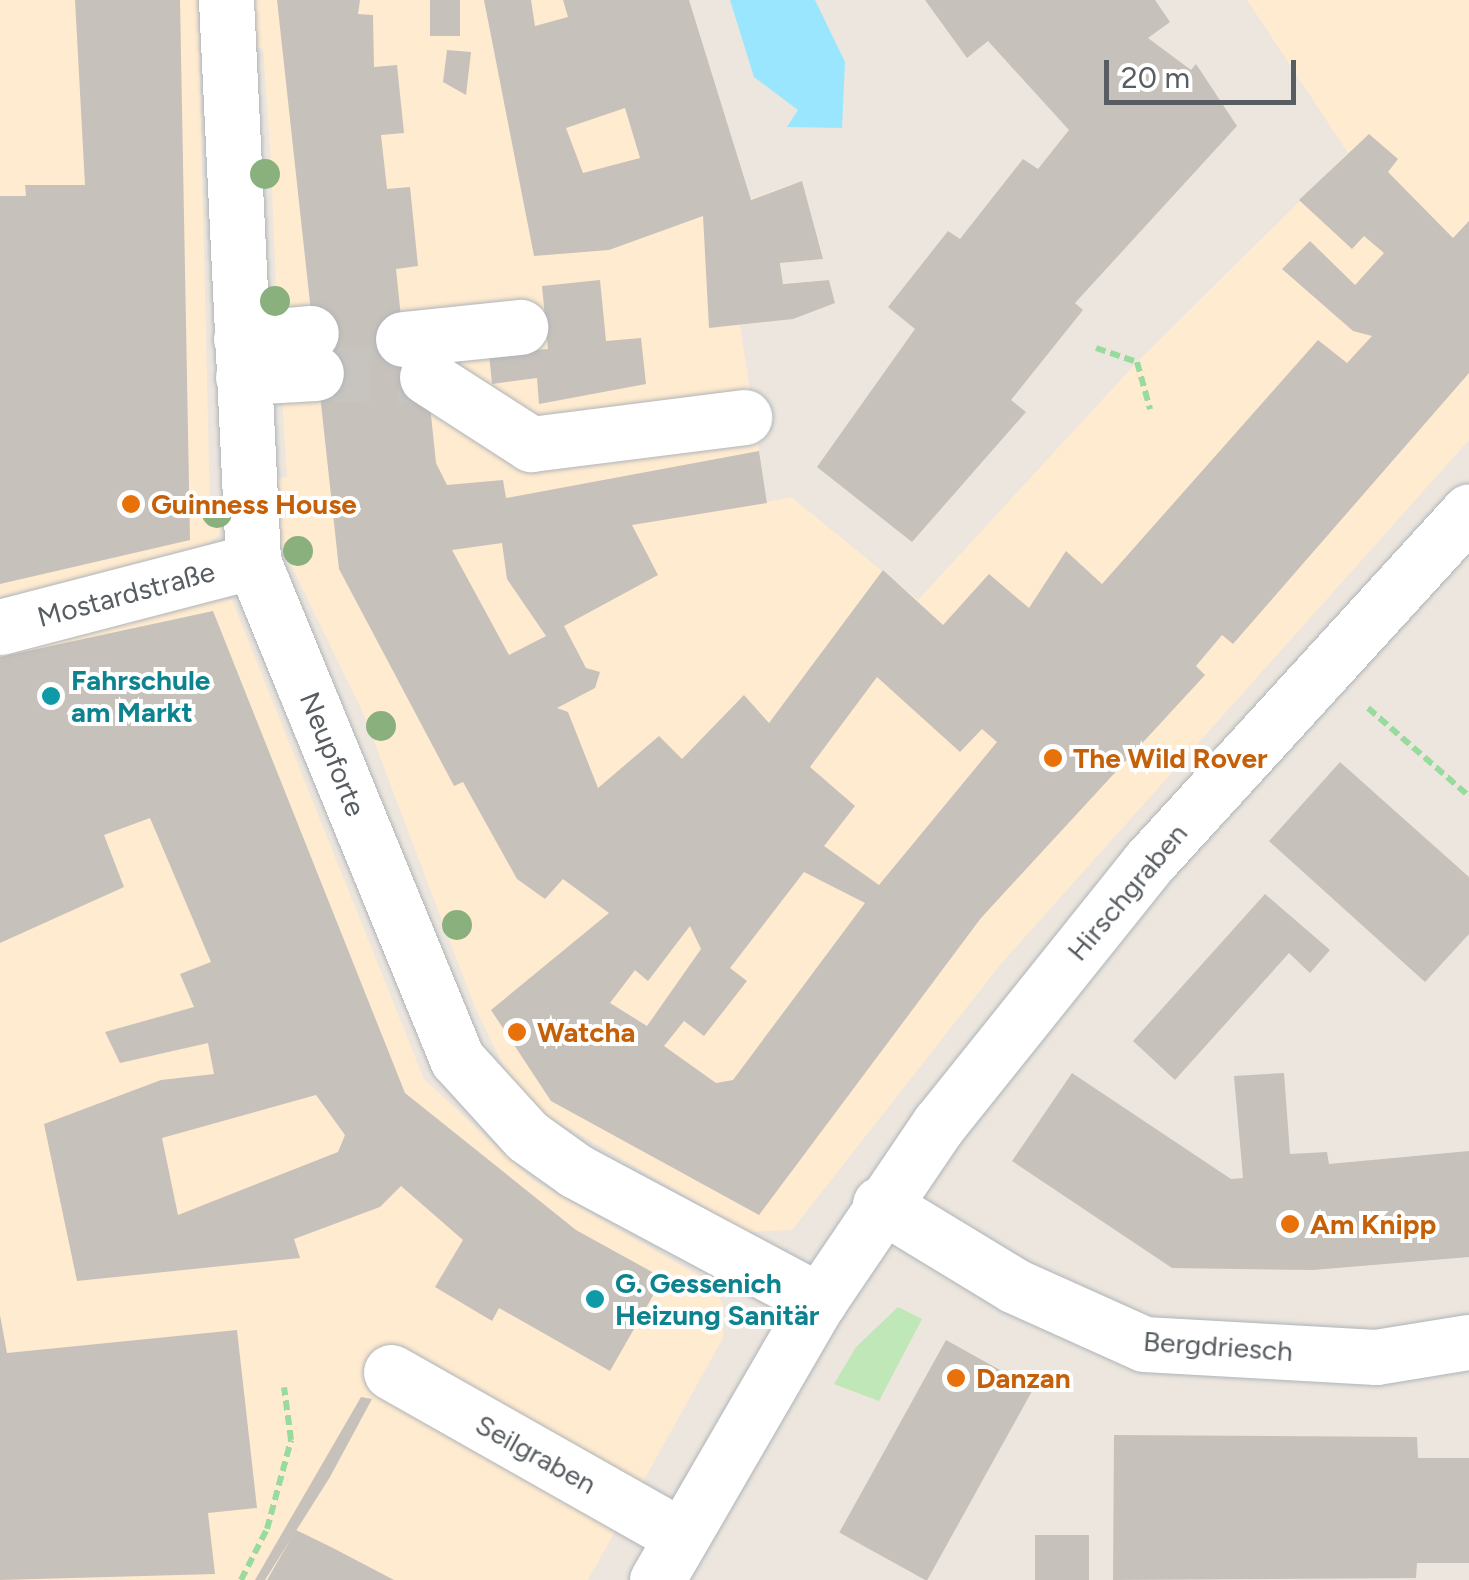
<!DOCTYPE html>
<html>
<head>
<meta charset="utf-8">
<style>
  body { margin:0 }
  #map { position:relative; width:1469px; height:1580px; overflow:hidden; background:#ece6de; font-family:Figtree,sans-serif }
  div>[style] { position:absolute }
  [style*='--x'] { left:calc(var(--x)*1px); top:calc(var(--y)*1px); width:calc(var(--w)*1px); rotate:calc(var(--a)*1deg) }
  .commercial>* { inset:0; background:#ffebd0 }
  .green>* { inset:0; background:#c0e7b7 }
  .water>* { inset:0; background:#9be6ff }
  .building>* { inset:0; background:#c7c1bb; transform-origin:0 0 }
  .minor-tunnel>* { height:55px; margin-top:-27.5px; transform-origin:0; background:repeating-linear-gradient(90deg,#c7c4bf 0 55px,transparent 0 83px) }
  .path>* { height:6px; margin-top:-3px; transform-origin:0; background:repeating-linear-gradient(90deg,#99da9e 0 10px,transparent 0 15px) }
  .roads { filter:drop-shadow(0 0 2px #afb4b8) drop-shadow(0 0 2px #afb4b8) }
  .minor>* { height:55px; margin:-27.5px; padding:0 27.5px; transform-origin:27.5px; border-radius:27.5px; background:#fff }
  .trees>* { width:30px; height:30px; margin:-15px; border-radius:50%; background:#8ab07d }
  .dots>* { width:28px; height:28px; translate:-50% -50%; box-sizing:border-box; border:5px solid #fff; border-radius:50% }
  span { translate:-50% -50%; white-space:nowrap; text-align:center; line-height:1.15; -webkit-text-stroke:8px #fff; paint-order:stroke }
  .food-label { font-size:28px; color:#c56008; font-weight:700 }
  .left { translate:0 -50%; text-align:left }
  .street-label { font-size:28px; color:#575d61 }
  .culture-label { font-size:28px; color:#0d838f; font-weight:700 }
  .scale { position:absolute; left:1104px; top:60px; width:192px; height:45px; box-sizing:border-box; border:5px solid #575d61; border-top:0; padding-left:12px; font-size:30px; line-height:35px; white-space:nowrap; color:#575d61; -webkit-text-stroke:8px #fff; paint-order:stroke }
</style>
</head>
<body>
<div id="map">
  <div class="commercial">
    <div style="clip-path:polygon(0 0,198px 0,210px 505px,226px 506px,219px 536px,194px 553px,0 598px)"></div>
    <div style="clip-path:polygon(246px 0,689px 0,750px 199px,802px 181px,823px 259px,781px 263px,783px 283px,829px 280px,835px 303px,740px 325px,767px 502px,791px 497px,918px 600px,1137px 362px,1348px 153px,1247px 0,1469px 0,1469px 440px,1000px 965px,792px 1230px,748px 1232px,547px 1116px,510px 1080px,474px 1005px,364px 715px,275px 532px,271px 480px,287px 477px,277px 314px,261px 315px,259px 291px,276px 290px,272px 187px,254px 188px,252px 165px,271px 162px,263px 49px,248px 45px)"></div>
    <div style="clip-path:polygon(217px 598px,232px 600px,424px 1079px,533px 1180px,705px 1279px,723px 1304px,723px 1338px,588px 1580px,0 1580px,0 645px)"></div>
  </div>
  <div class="green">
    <div style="clip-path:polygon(898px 1307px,922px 1319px,879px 1401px,834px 1384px,856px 1347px)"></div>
  </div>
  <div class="water">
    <div style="clip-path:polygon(730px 0,815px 0,845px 62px,842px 128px,787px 127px,798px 110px,754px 77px)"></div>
  </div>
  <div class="building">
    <div style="clip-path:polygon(75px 0,180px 0,190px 540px,0 584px,0 196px,26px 196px,25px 185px,85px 185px)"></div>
    <div style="clip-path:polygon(evenodd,277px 0,360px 0,358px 14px,373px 15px,374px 67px,397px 65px,404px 133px,381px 135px,387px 189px,410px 187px,418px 266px,396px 269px,405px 356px,425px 358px,436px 463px,447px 485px,503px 480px,506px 498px,759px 451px,767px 503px,632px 525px,658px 575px,564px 626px,586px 668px,600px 672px,595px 688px,557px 708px,568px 712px,598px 788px,659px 736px,682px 759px,744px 695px,769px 723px,883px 570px,943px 625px,989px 574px,1029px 608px,1066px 551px,1102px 584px,1318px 340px,1347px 363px,1372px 336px,1353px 331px,1282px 269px,1310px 241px,1355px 285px,1384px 253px,1364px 236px,1352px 249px,1299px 200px,1369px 134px,1398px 159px,1388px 172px,1453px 238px,1469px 221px,1469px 373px,1233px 644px,1222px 635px,1196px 666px,1205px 675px,981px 918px,759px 1215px,551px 1101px,491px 1010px,609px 913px,563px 879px,545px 899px,517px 879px,463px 782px,454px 786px,339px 569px,277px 0,502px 543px,507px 579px,546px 636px,509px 655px,452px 550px,502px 543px,277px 0,877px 677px,960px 752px,982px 729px,997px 742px,879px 885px,824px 846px,855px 806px,810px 767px,877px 677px,277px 0,804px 872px,865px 903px,733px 1080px,716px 1083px,664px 1046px,684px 1021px,704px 1036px,747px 981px,730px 968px,804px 872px,277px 0,690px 926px,701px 949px,647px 1026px,610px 1003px,635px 970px,648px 981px,690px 926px)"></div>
    <div style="left:430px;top:0;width:30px;height:36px"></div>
    <div style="clip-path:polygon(evenodd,484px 0,531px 0,535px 26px,568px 17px,563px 0,689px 0,751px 200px,802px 181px,823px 259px,780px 263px,783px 284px,829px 280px,835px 303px,793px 319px,709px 328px,703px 216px,609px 250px,534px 256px,484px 0,625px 108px,640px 158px,583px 173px,566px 128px,625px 108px)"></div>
    <div style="clip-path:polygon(925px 0,1155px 0,1170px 22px,1148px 38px,1191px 70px,1196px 64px,1237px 126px,1075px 303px,1083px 310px,1011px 400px,1026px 412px,912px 542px,817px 467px,915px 329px,888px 307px,948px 231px,960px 239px,1023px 159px,1038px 169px,1069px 130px,988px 41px,967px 58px)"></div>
    <div style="clip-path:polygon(447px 50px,471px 52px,466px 95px,443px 82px)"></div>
    <div style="clip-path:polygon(600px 280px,606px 341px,641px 338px,646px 384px,539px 404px,537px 378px,492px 384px,489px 353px,548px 349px,542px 286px)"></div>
    <div style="clip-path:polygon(evenodd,213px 611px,405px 1093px,576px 1230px,663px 1278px,610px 1371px,499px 1308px,492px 1321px,435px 1287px,463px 1240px,401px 1186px,380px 1207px,294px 1239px,300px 1258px,77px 1281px,44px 1124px,161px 1080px,214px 1074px,208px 1043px,120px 1063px,105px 1032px,194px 1007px,180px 974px,211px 962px,150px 818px,104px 835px,124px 887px,0 943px,0 657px,213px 611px,316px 1095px,345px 1135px,338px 1152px,178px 1215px,162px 1138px,316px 1095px)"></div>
    <div style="clip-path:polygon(1340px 762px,1469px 877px,1469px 934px,1425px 982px,1269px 841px)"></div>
    <div style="clip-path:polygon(1265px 894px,1330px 950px,1310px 973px,1289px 953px,1175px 1080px,1133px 1041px)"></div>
    <div style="clip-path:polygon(1072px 1073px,1231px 1179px,1243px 1178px,1234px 1076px,1284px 1073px,1290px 1154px,1327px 1152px,1329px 1164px,1469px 1151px,1469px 1257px,1313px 1270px,1172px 1268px,1012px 1161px)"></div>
    <div style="clip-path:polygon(0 1315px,7px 1353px,237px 1330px,257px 1508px,208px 1513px,215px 1574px,0 1580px)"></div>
    <div style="left:946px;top:1340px;width:100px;height:220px;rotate:29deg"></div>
    <div style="clip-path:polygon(361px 1397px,372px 1399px,330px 1477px,265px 1580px,255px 1580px)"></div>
    <div style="clip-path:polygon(1114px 1435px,1417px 1437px,1418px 1458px,1469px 1458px,1469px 1563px,1417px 1563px,1416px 1578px,1113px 1580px)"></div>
    <div style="clip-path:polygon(296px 1530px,331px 1547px,394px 1580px,267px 1580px)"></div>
    <div style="left:1035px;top:1535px;width:54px;height:45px"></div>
  </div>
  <div class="minor-tunnel">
    <div style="--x:316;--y:373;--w:111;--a:2.1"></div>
  </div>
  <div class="path">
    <div style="--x:1096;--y:348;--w:43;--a:18.9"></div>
    <div style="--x:1137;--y:362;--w:49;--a:74.5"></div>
    <div style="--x:1368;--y:708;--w:134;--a:41.1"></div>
    <div style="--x:241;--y:1580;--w:57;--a:-63"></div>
    <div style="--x:267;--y:1529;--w:92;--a:-74.9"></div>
    <div style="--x:291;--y:1440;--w:53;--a:-97.5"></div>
  </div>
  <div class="roads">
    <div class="minor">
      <div style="--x:226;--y:0;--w:562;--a:87.24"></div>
      <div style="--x:253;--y:561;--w:538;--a:67.72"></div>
      <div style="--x:457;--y:1059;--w:104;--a:47.7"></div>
      <div style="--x:527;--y:1136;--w:60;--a:35.5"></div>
      <div style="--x:576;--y:1171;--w:276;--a:28.1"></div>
      <div style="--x:241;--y:339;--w:70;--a:-4.9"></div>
      <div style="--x:403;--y:339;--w:118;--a:-5.9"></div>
      <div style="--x:243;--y:377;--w:73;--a:-3.1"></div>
      <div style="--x:427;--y:377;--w:124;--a:32.8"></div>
      <div style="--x:531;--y:444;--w:215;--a:-7.2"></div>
      <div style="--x:0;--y:627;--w:261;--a:-14.6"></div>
      <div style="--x:880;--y:1204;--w:158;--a:31.3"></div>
      <div style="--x:1015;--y:1286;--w:141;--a:24.2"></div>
      <div style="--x:1144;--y:1344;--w:232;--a:3.2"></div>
      <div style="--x:1376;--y:1357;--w:94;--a:-9.2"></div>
      <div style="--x:391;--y:1372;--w:333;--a:29.5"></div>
      <div style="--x:657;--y:1580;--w:323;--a:-59.9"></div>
      <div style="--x:819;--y:1301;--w:214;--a:-55.9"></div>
      <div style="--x:939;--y:1124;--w:334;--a:-51.3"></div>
      <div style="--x:1148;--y:863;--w:476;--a:-47.6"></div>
    </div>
  </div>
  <div class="trees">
    <div style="left:265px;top:174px"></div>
    <div style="left:275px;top:301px"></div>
    <div style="left:217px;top:513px"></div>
    <div style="left:298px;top:551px"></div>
    <div style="left:381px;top:726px"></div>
    <div style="left:457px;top:925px"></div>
  </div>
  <div class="dots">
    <div style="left:131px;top:504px;background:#e8710a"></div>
    <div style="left:51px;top:696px;background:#0f9aa8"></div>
    <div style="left:1053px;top:758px;background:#e8710a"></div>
    <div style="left:517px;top:1032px;background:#e8710a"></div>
    <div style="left:1290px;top:1224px;background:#e8710a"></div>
    <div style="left:595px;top:1299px;background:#0f9aa8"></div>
    <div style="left:956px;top:1378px;background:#e8710a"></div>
  </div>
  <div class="food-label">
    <span class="left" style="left:151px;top:504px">Guinness House</span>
    <span class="left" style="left:1073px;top:758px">The Wild Rover</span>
    <span class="left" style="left:537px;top:1032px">Watcha</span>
    <span class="left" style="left:1310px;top:1224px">Am Knipp</span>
    <span class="left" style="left:976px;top:1378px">Danzan</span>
  </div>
  <div class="street-label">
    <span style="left:126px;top:594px;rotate:-15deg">Mostardstraße</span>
    <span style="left:333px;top:754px;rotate:68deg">Neupforte</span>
    <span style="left:1127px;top:892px;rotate:-50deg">Hirschgraben</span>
    <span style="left:1218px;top:1346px;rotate:4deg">Bergdriesch</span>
    <span style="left:536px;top:1454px;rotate:29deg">Seilgraben</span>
  </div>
  <div class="culture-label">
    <span class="left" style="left:71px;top:696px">Fahrschule<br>am Markt</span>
    <span class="left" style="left:615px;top:1299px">G. Gessenich<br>Heizung Sanitär</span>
  </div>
  <div class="scale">20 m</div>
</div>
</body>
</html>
